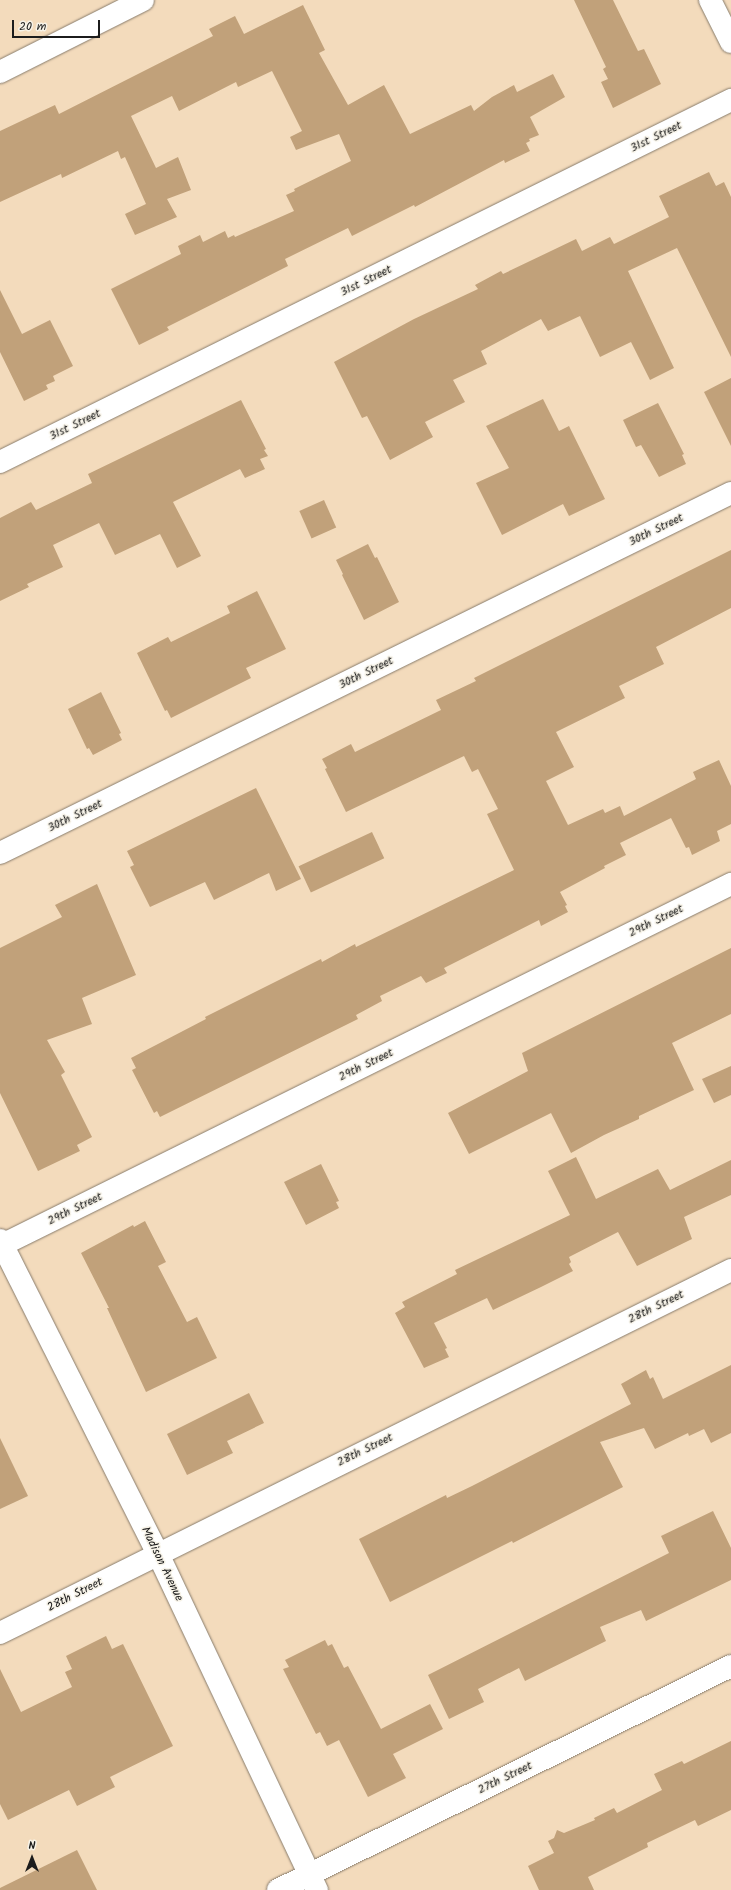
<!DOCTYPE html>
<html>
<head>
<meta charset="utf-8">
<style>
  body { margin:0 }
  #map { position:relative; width:731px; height:1890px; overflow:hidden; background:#f3dbbc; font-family:Kalam,sans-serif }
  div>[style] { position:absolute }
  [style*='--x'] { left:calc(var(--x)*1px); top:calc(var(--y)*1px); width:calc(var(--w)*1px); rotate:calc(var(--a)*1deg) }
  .building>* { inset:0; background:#c1a17a; transform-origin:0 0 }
  .roads { filter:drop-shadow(0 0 1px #887c6c) drop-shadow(0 0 1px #887c6c) }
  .minor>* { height:22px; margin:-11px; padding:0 11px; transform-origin:11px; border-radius:11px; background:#fff }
  .major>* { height:22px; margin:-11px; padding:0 11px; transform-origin:11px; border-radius:11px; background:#fff }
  span { translate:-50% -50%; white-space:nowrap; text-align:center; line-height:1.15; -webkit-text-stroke:3px #f7f3e8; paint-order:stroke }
  .street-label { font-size:12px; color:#1c1c1c }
  .north { position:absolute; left:12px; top:1838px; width:40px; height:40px; -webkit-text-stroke:3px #f7f3e8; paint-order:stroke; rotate:0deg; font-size:11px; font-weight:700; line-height:16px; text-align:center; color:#1c1c1c }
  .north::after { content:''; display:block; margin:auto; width:14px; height:18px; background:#1c1c1c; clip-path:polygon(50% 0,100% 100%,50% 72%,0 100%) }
  .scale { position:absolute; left:12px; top:20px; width:88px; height:18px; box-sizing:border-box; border:2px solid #1c1c1c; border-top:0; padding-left:5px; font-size:12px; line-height:14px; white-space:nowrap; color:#1c1c1c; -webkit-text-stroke:3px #f7f3e8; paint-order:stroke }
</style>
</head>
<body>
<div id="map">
  <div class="building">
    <div style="clip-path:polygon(574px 0,613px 0,638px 51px,644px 49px,661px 84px,613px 108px,601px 82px,608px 79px,603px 69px,606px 67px)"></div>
    <div style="clip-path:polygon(303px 5px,325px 50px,319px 53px,348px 105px,384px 85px,410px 134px,471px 105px,474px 111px,492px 97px,514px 85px,517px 92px,553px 74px,565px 97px,530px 117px,539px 135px,529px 139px,530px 141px,526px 143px,530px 151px,505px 163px,504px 160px,415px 207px,414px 205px,352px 236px,348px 228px,285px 259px,288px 266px,167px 327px,169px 330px,139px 345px,111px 289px,181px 254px,178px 246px,200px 235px,203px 242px,225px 231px,228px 238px,234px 235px,235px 237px,294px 211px,286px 195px,295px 191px,294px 189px,351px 161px,339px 134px,296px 150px,290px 137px,302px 131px,272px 71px,238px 87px,236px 82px,179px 111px,172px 96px,131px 116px,156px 168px,178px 157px,191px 190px,167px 199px,177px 217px,135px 235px,125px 214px,146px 204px,125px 157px,121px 159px,118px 151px,62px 178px,61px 174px,0 202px,0 131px,55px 105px,59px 114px,213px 36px,209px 29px,235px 16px,244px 34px)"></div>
    <div style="clip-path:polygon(709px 172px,716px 186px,724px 182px,731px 197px,731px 357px,677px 248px,628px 271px,674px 368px,650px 380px,631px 342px,600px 357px,580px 316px,548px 331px,541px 319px,481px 351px,487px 364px,453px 380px,465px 402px,425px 422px,433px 437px,390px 460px,367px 416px,362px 418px,334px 362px,414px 319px,478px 289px,475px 285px,501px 271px,503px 274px,576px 239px,582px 251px,610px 237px,614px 244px,669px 217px,659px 196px)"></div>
    <div style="clip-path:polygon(0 290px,22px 334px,50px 320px,73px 366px,53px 376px,55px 381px,46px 385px,48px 389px,24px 401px,0 352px)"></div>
    <div style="clip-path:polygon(731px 378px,731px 446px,704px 392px)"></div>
    <div style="clip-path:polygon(543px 399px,559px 431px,569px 426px,605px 499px,569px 516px,563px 504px,502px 535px,476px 483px,509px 468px,486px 426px)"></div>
    <div style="clip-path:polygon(241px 400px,266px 449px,264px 450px,268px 456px,260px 459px,265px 469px,245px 478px,240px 469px,173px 502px,201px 556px,177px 568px,160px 534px,115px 555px,99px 523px,53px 545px,63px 567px,27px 584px,29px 587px,0 601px,0 518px,31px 502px,36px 510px,92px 483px,88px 474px)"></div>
    <div style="clip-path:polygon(658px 403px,684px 454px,682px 455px,686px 464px,659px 477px,641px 445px,636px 447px,623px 420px)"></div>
    <div style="left:324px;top:500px;width:30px;height:27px;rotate:66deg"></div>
    <div style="clip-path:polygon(368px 544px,375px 558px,377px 557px,399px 602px,364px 620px,342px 575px,343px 574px,336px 560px)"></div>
    <div style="clip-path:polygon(731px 550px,731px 608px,656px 647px,664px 664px,619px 686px,625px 698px,556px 732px,574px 767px,546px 781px,568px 825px,603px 809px,605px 813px,620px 806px,624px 816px,696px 779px,693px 772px,719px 760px,731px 786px,731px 824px,717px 831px,720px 841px,692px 855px,689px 847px,686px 848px,671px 818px,620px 843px,626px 855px,604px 866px,605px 868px,560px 892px,567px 905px,565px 906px,568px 912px,541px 926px,539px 920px,444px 968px,447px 973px,426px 983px,421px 976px,380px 996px,382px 1001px,356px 1015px,358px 1019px,160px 1117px,157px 1111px,154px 1113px,132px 1070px,136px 1068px,131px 1058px,206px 1019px,205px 1017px,321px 959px,322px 962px,355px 944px,356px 947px,514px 870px,487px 814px,498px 809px,478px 769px,472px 772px,464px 756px,346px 812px,325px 769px,327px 768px,322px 759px,351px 744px,355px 752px,441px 710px,436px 700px,476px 681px,474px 678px)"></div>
    <div style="clip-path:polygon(257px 591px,286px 649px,246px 668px,251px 678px,171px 718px,167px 710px,165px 711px,137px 653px,168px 637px,171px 642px,230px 613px,227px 606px)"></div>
    <div style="clip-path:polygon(101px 692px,121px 733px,119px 734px,122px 740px,93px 755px,89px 748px,87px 749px,68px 709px)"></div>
    <div style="clip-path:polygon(256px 788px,301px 879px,276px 891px,269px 873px,214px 900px,205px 882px,150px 907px,130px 867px,134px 865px,127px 851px)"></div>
    <div style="left:372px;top:832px;width:29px;height:81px;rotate:65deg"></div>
    <div style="clip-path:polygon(97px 884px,136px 975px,82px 998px,92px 1024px,47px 1040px,65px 1072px,61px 1075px,92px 1137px,77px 1145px,80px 1151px,38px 1171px,0 1093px,0 948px,62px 917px,55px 905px)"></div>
    <div style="clip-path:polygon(731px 948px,731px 1014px,672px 1043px,694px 1090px,639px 1116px,639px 1119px,604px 1135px,571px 1153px,551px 1113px,469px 1154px,448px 1113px,528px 1071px,522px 1053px)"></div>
    <div style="clip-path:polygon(731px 1066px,731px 1095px,714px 1103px,702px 1079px)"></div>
    <div style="clip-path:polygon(576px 1157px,596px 1199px,658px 1169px,670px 1190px,731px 1160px,731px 1195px,684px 1217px,692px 1239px,637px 1266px,618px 1232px,569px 1257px,571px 1262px,569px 1264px,573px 1271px,541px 1287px,493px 1310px,487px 1298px,434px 1323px,447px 1348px,445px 1349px,449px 1357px,424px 1368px,395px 1313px,405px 1307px,402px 1302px,457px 1274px,455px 1270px,570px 1215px,548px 1171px)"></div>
    <div style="clip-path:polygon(321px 1164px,339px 1201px,336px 1202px,339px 1208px,306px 1225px,284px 1182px)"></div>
    <div style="clip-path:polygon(145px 1221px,166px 1262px,158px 1266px,187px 1322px,197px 1317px,217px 1358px,146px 1392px,107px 1308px,109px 1308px,81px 1253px,133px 1225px,134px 1227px)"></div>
    <div style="clip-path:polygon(731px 1365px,731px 1433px,711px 1443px,704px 1429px,689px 1436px,688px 1433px,655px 1449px,644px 1428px,600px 1442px,623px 1487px,513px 1543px,512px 1541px,390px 1602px,359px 1539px,446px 1495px,447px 1498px,472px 1486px,631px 1404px,621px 1384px,646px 1370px,650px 1379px,653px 1377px,663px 1399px)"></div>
    <div style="clip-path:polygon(249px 1393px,264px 1423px,227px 1441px,233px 1453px,187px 1475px,167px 1434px)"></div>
    <div style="clip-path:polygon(0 1438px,28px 1496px,0 1509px)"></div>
    <div style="clip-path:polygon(713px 1511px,731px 1548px,731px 1580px,646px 1621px,641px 1610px,600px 1627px,606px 1641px,525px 1681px,519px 1668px,478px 1689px,484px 1702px,449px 1719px,428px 1675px,669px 1553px,661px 1536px)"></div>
    <div style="clip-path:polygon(106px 1636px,112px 1649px,123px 1644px,173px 1746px,110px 1777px,115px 1787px,77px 1806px,69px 1790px,8px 1820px,0 1804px,0 1669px,21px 1712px,72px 1687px,65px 1672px,72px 1669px,66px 1656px)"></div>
    <div style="clip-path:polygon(325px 1640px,328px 1646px,332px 1644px,344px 1668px,348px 1666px,381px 1729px,430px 1704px,443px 1729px,393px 1754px,406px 1778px,368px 1797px,339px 1740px,327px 1746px,320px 1732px,316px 1734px,283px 1669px,289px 1667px,285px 1660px)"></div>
    <div style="clip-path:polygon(731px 1741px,731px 1810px,698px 1826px,695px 1820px,647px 1843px,648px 1847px,588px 1877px,594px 1890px,539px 1890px,528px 1866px,554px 1853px,548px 1841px,554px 1838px,557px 1830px,564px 1833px,595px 1820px,594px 1818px,614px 1808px,617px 1813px,662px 1790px,654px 1774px,682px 1761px,684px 1764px)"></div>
    <div style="clip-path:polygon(77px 1850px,97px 1890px,0 1890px,0 1888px)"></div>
  </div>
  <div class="roads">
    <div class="minor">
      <div style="--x:710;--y:0;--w:47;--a:63.4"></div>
      <div style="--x:0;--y:72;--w:160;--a:-26.7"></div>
      <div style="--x:0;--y:462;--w:816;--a:-26.35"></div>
      <div style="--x:0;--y:853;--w:815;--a:-26.22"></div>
      <div style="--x:0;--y:1240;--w:352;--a:63.3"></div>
      <div style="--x:158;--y:1554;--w:372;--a:64.7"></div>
      <div style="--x:0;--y:1246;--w:816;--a:-26.35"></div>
    </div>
    <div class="major">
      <div style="--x:0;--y:1633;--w:816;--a:-26.41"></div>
      <div style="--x:278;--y:1890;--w:505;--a:-26.31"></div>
    </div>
  </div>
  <div class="street-label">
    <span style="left:656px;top:137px;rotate:-26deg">31st Street</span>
    <span style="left:366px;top:281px;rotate:-26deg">31st Street</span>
    <span style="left:75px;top:425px;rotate:-26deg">31st Street</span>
    <span style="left:656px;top:530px;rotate:-26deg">30th Street</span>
    <span style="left:366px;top:673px;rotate:-26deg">30th Street</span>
    <span style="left:75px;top:816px;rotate:-26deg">30th Street</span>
    <span style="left:656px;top:921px;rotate:-26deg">29th Street</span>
    <span style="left:366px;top:1065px;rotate:-26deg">29th Street</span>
    <span style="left:75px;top:1209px;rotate:-26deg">29th Street</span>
    <span style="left:656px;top:1307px;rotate:-26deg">28th Street</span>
    <span style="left:365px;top:1450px;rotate:-26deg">28th Street</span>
    <span style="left:162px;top:1564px;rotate:64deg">Madison Avenue</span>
    <span style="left:75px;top:1595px;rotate:-27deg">28th Street</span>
    <span style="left:505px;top:1778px;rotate:-26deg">27th Street</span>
  </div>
  <div class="north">N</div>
  <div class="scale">20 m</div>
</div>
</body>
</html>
